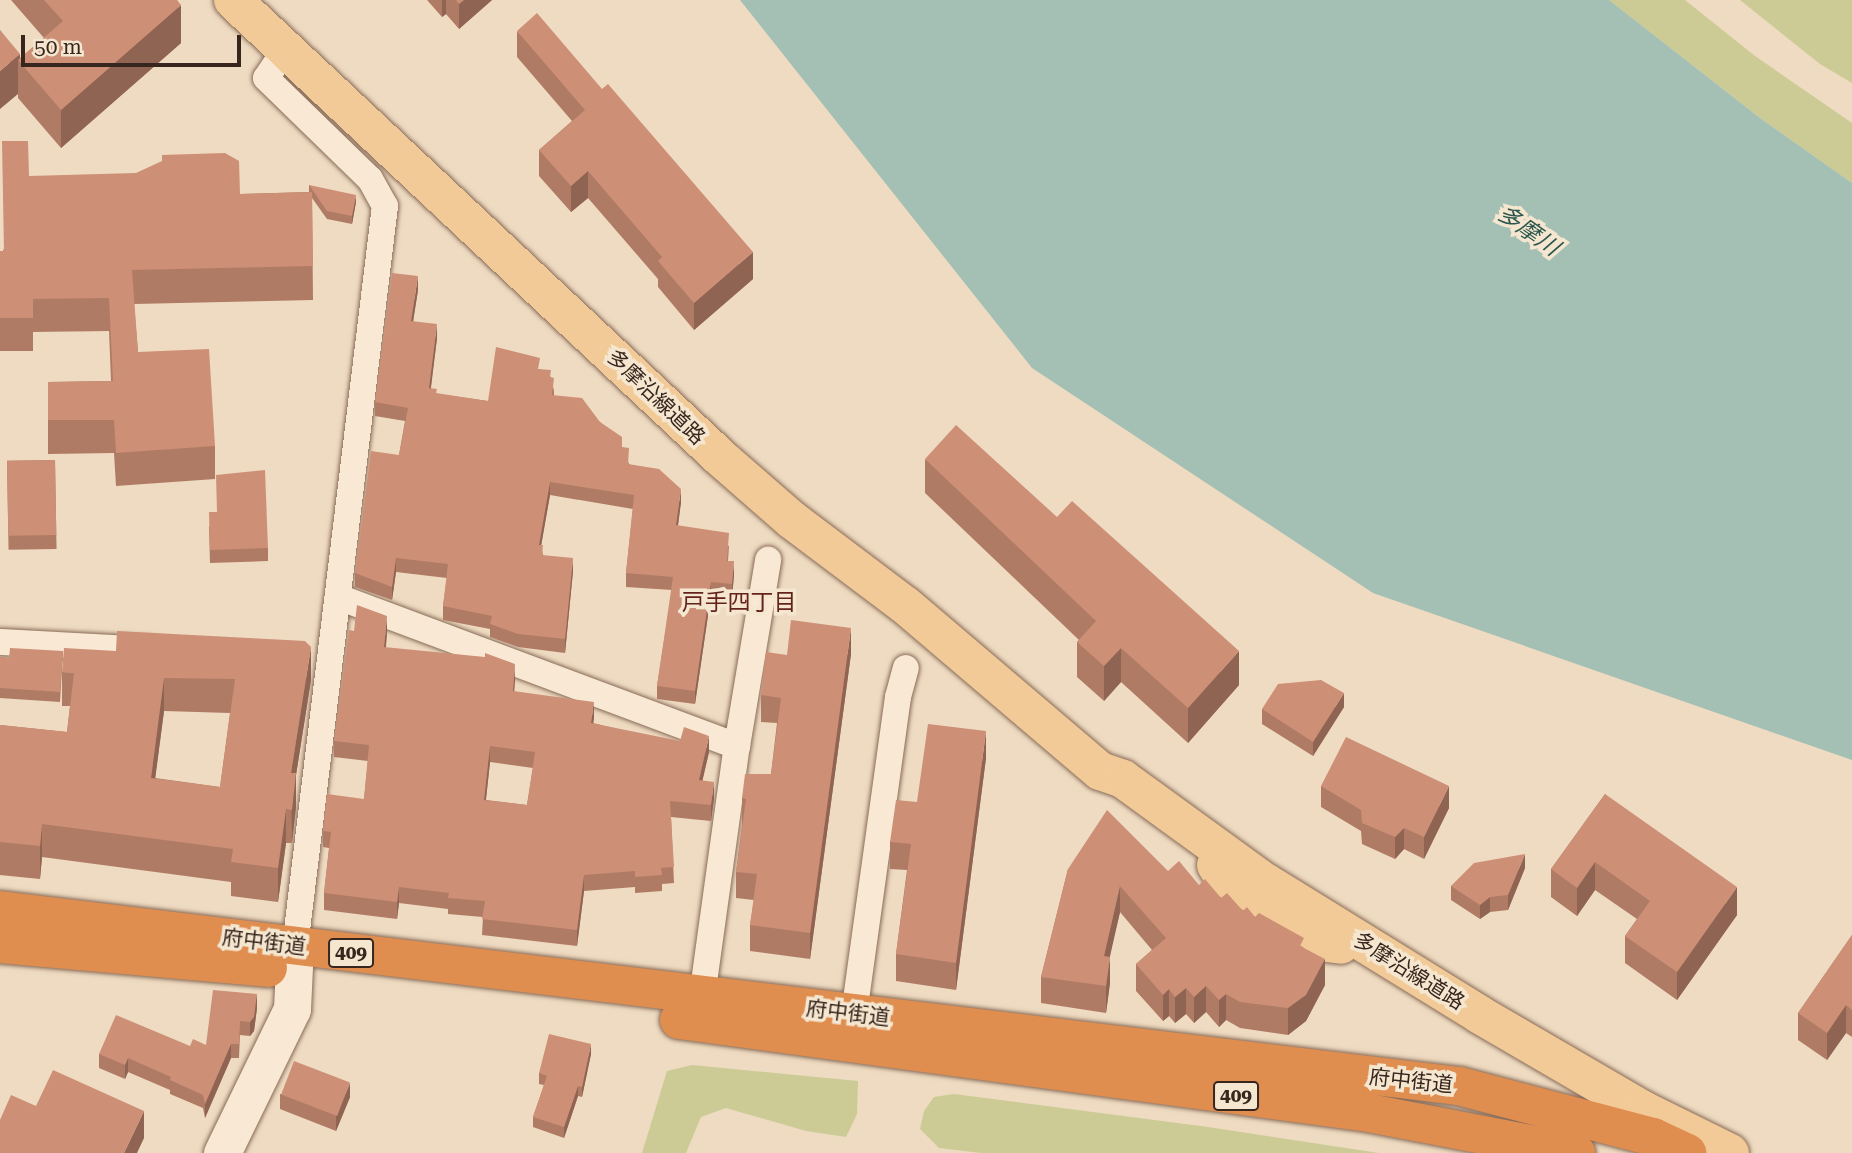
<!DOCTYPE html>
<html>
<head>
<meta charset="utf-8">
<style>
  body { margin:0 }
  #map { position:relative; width:1852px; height:1153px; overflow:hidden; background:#eedbc1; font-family:"Roboto Serif","Noto Sans JP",serif }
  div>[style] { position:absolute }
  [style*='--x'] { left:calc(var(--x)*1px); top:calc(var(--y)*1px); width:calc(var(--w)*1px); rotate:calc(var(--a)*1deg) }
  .green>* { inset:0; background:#cccb95 }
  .water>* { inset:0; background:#a4c0b4 }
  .roads { filter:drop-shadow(0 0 2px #886b58) drop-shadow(0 0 2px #886b58) }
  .street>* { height:26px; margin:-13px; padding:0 13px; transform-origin:13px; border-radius:13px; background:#f9e9d4 }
  .secondary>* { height:37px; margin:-18.5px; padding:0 18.5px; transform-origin:18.5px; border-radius:18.5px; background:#f9e9d4 }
  .primary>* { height:38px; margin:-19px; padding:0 19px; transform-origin:19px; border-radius:19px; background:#f2ca98 }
  .highway>* { height:38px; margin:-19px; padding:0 19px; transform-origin:19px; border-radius:19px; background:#df8e50 }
  .wall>* { inset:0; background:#b07b65; transform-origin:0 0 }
  .shaded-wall>* { inset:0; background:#906453 }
  .building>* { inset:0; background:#cd8f76; transform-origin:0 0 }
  span { translate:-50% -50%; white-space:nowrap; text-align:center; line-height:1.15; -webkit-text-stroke:7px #f5e6d0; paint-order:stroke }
  .shield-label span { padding:2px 5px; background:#f5e6d0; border:2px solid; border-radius:5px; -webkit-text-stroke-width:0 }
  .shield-label { font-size:19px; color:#37261d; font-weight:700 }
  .street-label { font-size:21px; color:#37261d }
  .water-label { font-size:23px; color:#2c574f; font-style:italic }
  .neighbourhood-label { font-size:23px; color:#64221c }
  .scale { position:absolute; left:21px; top:35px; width:220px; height:32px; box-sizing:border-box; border:4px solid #37261d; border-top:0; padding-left:9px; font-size:21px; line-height:24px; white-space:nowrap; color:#37261d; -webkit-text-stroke:5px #f5e6d0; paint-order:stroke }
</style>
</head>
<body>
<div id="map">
  <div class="green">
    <div style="clip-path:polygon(1609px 0,1685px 0,1755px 56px,1852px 123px,1852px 183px,1760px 118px)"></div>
    <div style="clip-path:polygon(1740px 0,1852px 0,1852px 83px,1820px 64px)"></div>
    <div style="clip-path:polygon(692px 1065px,858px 1081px,857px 1114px,846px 1137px,806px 1131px,726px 1108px,701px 1117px,686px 1153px,642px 1153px,667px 1071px)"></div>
    <div style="clip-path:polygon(954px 1094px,1208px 1127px,1379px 1153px,981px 1153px,939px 1148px,920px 1129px,924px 1111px,934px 1097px)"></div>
  </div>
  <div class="water">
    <div style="clip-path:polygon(740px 0,1609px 0,1760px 118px,1852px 183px,1852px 760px,1373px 593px,1032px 368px)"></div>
  </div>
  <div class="roads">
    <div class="street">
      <div style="--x:287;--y:47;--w:37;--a:124"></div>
      <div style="--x:266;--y:78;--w:145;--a:44.2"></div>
      <div style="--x:370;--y:179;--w:31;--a:61"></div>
      <div style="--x:385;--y:206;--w:745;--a:96.93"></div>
      <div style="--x:338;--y:597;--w:426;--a:20.5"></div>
      <div style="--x:0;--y:642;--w:150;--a:3.1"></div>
      <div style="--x:700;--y:1011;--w:268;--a:-82.1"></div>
      <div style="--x:737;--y:746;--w:189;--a:-80.5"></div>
      <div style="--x:854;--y:1014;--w:320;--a:-82.1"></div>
      <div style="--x:898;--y:697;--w:30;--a:-75"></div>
    </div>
    <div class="secondary">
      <div style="--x:222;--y:1153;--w:160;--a:-64.1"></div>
      <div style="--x:292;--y:1009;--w:63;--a:-87.3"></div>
    </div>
    <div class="primary">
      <div style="--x:233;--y:0;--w:671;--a:43.19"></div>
      <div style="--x:722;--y:459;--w:93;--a:41.1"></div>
      <div style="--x:792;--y:520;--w:141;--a:37"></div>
      <div style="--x:905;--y:605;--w:256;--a:40.4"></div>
      <div style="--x:1100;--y:771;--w:24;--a:19"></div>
      <div style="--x:1123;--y:779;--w:175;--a:36"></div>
      <div style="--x:1265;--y:882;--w:253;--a:31.7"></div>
      <div style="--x:1480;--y:1015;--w:189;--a:30.2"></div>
      <div style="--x:1643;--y:1110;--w:97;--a:26.3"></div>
      <div style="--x:1216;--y:865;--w:44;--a:58.1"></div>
      <div style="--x:1239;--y:902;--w:74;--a:31.1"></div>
      <div style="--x:1302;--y:940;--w:39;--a:7"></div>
    </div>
    <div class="highway">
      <div style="--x:0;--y:910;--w:1470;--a:6.88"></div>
      <div style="--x:1459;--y:1086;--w:201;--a:14.7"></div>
      <div style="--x:1653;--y:1137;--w:38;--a:25"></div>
      <div style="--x:0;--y:944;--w:269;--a:5.1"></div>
      <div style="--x:679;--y:1020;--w:696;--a:7.68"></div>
      <div style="--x:1369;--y:1113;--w:211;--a:10.9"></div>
    </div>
  </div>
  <div class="wall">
    <div style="clip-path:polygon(11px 0,177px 0,181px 43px,61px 148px,18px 98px,18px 94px,0 30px,20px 58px,44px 38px)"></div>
    <div style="clip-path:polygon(427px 0,492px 0,459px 29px,446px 14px,442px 17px)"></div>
    <div style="clip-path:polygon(517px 31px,753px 279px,694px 330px,658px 287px,658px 279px,588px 198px,571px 212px,539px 176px,539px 150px,572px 121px,517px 57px)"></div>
    <div style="clip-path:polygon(29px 176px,240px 194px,309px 192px,309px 185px,356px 202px,352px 224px,327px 219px,312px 198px,313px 300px,134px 304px,138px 352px,215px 446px,215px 479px,116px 486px,114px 453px,48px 454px,48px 382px,111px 381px,109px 331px,33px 332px,33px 351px,0 351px,0 251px,3px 251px)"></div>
    <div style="clip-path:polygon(418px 290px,413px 321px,437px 338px,431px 388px,437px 394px,488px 401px,540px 369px,551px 377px,554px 391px,554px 396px,600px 422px,622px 447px,629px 464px,681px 502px,678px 526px,729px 546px,728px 561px,734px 575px,732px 597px,711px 595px,695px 704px,657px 699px,657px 686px,672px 590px,626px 587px,626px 573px,633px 509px,550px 495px,541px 545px,543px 555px,573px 571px,565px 653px,518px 647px,490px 637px,490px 629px,443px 620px,443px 606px,447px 578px,396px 572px,392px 600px,355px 587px,355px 573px,399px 455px,405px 421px,375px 416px,375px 402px)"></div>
    <div style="clip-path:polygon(925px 459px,1239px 685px,1188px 743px,1121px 682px,1104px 701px,1077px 677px,1077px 642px,1079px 640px,925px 493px)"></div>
    <div style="left:55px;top:460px;width:89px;height:48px;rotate:89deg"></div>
    <div style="clip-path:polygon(209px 526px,268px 548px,268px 561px,210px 563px)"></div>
    <div style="clip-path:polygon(evenodd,387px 632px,386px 648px,515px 680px,514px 691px,594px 718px,593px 723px,709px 752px,702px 781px,714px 798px,711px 821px,671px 817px,674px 883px,662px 884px,662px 891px,635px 893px,635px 887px,584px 891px,577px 946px,482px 935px,483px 917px,448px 914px,448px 909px,399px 903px,397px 919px,324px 910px,324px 893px,329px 848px,323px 847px,323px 831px,364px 799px,368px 761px,334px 757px,334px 741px,387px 632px,490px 762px,533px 768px,527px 805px,486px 800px,490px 762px)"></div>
    <div style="clip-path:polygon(63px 651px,60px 702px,0 698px,0 657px,9px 658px)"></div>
    <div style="clip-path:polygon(851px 654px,810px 959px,750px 951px,750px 925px,754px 900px,736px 898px,736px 872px,742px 825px,742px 798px,771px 774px,777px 723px,761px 722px,761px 695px,787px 655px)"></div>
    <div style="clip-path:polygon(evenodd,62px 672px,311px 680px,296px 775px,296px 807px,292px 843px,286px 843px,278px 902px,231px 896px,231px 882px,42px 857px,40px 879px,0 875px,0 725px,67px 732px,70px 706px,62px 706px,62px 672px,164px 711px,230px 713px,220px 787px,155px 778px,164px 711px)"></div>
    <div style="clip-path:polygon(1344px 707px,1313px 756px,1262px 724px,1262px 709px)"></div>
    <div style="clip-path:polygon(986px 758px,956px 990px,896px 981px,896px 954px,907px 870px,890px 869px,890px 842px)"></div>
    <div style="clip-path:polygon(1321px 786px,1449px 808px,1424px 859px,1404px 849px,1395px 859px,1362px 844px,1361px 831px,1321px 807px)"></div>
    <div style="clip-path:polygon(1605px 794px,1737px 915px,1677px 1000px,1625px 963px,1625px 936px,1637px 919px,1595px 890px,1577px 916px,1551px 897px,1551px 869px)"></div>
    <div style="clip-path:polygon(1525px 868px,1508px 910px,1490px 912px,1480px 919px,1451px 900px,1451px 886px)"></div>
    <div style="clip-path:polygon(1068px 869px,1168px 871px,1199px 885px,1255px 917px,1304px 948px,1325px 985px,1306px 1021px,1288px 1035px,1240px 1028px,1226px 1020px,1219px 1027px,1206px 1012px,1194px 1023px,1186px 1014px,1175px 1023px,1169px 1016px,1163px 1021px,1136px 991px,1136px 964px,1152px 950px,1120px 912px,1109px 957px,1110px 983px,1106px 1013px,1041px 1003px,1041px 977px)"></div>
    <div style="clip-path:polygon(1852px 935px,1852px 1037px,1846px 1033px,1827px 1060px,1798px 1040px,1798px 1013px)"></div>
    <div style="clip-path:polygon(257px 1008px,254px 1031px,250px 1036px,240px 1035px,239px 1058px,231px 1058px,205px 1118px,203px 1108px,170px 1094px,170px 1090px,128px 1072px,125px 1079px,99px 1068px,99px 1054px,206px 1045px)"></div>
    <div style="clip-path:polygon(591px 1054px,582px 1097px,578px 1096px,564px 1138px,533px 1127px,533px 1117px,544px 1085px,539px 1084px,539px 1073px)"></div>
    <div style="clip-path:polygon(280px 1094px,350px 1097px,336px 1131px,280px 1109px)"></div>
  </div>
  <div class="shaded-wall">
    <div style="clip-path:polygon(442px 0,446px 0,446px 14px,442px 17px)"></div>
    <div style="clip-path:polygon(464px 0,492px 0,459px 29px,459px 4px)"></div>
    <div style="clip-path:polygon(181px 5px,181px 43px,61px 148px,61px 110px)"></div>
    <div style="clip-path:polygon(20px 54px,20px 62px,18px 60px,18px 94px,0 109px,0 71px)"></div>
    <div style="clip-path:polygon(588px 171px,588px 198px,571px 212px,571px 186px)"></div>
    <div style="clip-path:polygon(356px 195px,356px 202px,352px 224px,352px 216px)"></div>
    <div style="clip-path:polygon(753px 252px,753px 279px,694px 330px,694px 303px)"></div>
    <div style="clip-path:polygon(418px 276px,418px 290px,411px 335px,411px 321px)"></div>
    <div style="clip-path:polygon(437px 324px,437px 338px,429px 401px,429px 388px)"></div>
    <div style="clip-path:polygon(550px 482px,550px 495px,539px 558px,539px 545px)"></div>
    <div style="clip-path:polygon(681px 489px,681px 502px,676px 539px,676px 525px)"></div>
    <div style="clip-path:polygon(396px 558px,396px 572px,392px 600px,392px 587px)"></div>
    <div style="clip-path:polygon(573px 558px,573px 571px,565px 653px,565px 639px)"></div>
    <div style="clip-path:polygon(734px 561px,734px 575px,732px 597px,732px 584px)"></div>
    <div style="clip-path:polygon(711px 582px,711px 595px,695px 704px,695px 691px)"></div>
    <div style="clip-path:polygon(387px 616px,387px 632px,384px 664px,384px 647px)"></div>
    <div style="clip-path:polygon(851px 628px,851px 654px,810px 959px,810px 933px)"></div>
    <div style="clip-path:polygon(311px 647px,311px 680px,296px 775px,296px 807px,292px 843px,291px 773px)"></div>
    <div style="clip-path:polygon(1121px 648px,1121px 682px,1104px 701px,1104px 666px)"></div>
    <div style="clip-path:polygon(1239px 651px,1239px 685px,1188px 743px,1188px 708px)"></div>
    <div style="clip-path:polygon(515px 664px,515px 680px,513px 707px,513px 691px)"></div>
    <div style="clip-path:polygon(164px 678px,164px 711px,151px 811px,151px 778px)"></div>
    <div style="clip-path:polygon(1344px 693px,1344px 707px,1313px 756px,1313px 742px)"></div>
    <div style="clip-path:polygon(594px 702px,594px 718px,591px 739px,591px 723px)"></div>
    <div style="clip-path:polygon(986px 731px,986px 758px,956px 990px,956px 963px)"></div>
    <div style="clip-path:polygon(709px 736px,709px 752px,699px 796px,699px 780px)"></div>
    <div style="clip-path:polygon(490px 746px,490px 762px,484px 816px,484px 800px)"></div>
    <div style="clip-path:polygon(714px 782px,714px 798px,711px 821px,711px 805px)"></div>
    <div style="clip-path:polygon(1449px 786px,1449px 808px,1424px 859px,1424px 837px)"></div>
    <div style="clip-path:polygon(286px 809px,286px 843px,278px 902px,278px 868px)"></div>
    <div style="clip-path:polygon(42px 824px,42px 857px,40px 879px,40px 846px)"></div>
    <div style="clip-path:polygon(1404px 828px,1404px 849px,1395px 859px,1395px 837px)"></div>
    <div style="clip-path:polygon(1525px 854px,1525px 868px,1508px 910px,1508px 895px)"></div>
    <div style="clip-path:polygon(1595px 862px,1595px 890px,1577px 916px,1577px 888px)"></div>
    <div style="clip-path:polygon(584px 875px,584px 891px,577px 946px,577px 930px)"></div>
    <div style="clip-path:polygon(1120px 886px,1120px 912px,1104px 983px,1104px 956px)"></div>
    <div style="clip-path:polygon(399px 887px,399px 903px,397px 919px,397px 902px)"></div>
    <div style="clip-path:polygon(1737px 887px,1737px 915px,1677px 1000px,1677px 972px)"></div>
    <div style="clip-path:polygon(1490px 897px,1490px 912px,1480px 919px,1480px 905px)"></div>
    <div style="clip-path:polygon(1110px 957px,1110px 983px,1106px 1013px,1106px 986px)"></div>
    <div style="clip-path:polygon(1325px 959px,1325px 985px,1306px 1021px,1288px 1035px,1288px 1008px)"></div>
    <div style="clip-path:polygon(1206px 986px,1206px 1012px,1194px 1023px,1194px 997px)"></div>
    <div style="clip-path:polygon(1186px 988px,1186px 1014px,1175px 1023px,1175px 997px)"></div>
    <div style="clip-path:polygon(1169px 989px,1169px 1016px,1163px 1021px,1163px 995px)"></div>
    <div style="clip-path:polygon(257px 994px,257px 1008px,254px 1031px,250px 1036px,250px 1022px)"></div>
    <div style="clip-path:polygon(1226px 994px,1226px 1020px,1219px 1027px,1219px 1000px)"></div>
    <div style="clip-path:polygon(1846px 1005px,1846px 1033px,1827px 1060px,1827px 1033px)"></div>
    <div style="clip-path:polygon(231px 1044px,231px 1058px,205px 1118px,205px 1104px)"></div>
    <div style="clip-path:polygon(591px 1044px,591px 1054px,582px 1097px,582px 1087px)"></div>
    <div style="clip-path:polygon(128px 1058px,128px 1072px,125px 1079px,125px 1065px)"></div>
    <div style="clip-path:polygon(350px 1083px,350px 1097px,336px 1131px,336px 1116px)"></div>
    <div style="clip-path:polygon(578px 1086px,578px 1096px,564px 1138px,564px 1127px)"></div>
    <div style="clip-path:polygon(144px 1111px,144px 1138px,137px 1153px,124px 1153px)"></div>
  </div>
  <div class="building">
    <div style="clip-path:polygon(44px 0,177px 0,181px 5px,61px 110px,18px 60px,63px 21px)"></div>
    <div style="clip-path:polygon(456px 0,464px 0,459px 4px)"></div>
    <div style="clip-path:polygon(537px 13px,602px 89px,608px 84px,753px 252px,694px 303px,658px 261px,662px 257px,588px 171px,571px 186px,539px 150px,585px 110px,517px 31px)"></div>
    <div style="clip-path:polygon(0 30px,20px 54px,0 71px)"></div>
    <div style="clip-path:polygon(2px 141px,28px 141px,29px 176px,136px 173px,162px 161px,162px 155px,225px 153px,239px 161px,240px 194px,312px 192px,313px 266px,132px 270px,138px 352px,209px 349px,215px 446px,116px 453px,114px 420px,48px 420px,48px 382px,113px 381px,109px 298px,33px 299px,33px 318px,0 318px,0 251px,4px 251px)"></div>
    <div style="clip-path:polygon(309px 185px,356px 195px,352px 216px,327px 211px)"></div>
    <div style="clip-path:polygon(392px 273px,418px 276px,411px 321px,437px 324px,429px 388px,437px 389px,436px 393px,488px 401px,496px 347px,540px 358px,538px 369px,551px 370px,550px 377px,554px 378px,552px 395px,582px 398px,600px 422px,622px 437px,622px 447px,629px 448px,628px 464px,659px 469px,681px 489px,676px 525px,729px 533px,727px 561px,734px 561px,732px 584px,711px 582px,695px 691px,657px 686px,673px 577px,626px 573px,634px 495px,550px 482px,539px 545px,543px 545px,542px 555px,573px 558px,565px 639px,518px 634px,490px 624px,492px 616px,443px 606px,448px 564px,396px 558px,392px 587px,355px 573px,371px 451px,399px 455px,408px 408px,375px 402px)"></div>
    <div style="clip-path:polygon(956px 425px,1057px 517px,1072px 501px,1239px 651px,1188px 708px,1121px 648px,1104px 666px,1077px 642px,1096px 621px,925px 459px)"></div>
    <div style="left:55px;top:460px;width:75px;height:48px;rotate:89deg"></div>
    <div style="clip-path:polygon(265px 470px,268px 548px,210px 550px,209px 512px,217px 512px,216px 475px)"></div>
    <div style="clip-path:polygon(evenodd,357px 605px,387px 616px,384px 647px,485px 657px,485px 653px,515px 664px,513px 691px,594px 702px,591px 723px,680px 741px,684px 727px,709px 736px,699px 780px,714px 782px,711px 805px,670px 801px,674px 867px,661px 868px,662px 875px,635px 877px,635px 871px,584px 875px,577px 930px,482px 919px,485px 901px,448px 898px,449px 893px,399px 887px,397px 902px,324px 893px,331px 832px,323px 831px,327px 794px,364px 799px,369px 745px,334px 741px,349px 630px,354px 631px,357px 605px,490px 746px,535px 752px,527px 805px,484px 800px,490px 746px)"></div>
    <div style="clip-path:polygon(791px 620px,851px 628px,810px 933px,750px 925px,757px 874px,736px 872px,746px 799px,742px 798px,745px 774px,771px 774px,781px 698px,761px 695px,766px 652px,787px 655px)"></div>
    <div style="clip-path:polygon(evenodd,117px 631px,305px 641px,311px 647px,291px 773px,296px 773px,292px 810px,286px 809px,278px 868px,231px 862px,233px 849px,42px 824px,40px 846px,0 842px,0 725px,67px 732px,74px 673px,62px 672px,64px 648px,116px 651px,117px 631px,164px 678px,235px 679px,220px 787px,151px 778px,164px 678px)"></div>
    <div style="clip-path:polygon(10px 648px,63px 651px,60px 692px,0 688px,0 657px,9px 658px)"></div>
    <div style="clip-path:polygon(1321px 680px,1344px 693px,1313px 742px,1262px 709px,1278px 684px)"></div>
    <div style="clip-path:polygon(928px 724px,986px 731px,956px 963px,896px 954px,911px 844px,890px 842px,896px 800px,917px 802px)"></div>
    <div style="clip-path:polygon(1346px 737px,1449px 786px,1424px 837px,1404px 828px,1395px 837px,1362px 823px,1361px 810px,1321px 786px)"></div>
    <div style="clip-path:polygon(1605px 794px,1737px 887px,1677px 972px,1625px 936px,1650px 901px,1595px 862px,1577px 888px,1551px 869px)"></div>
    <div style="clip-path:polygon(1107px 810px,1168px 871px,1179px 861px,1199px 885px,1205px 879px,1221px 898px,1227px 893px,1243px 911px,1247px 907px,1255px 917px,1259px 913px,1304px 938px,1300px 946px,1325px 959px,1306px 995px,1288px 1008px,1240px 1002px,1226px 994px,1219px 1000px,1206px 986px,1194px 997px,1186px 988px,1175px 997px,1169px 989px,1163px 995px,1136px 964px,1166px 938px,1120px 886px,1104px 956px,1110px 957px,1106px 986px,1041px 977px,1068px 869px)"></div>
    <div style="clip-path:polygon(1525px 854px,1508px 895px,1490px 897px,1480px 905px,1451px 886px,1474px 863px)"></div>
    <div style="clip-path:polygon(1852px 935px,1852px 1010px,1846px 1005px,1827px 1033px,1798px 1013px)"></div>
    <div style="clip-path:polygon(213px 990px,257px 994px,254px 1017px,250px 1022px,240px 1021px,239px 1044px,231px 1044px,205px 1104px,203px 1095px,170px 1080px,171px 1077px,128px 1058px,125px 1065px,99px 1054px,116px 1015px,190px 1046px,193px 1039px,206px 1045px)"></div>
    <div style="clip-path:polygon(549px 1034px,591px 1044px,582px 1087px,578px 1086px,564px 1127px,533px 1117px,547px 1076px,539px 1073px)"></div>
    <div style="left:294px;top:1061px;width:60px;height:36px;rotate:21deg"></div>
    <div style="clip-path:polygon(53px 1070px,144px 1111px,124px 1153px,0 1153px,0 1120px,11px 1095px,36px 1106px)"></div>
  </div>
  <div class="shield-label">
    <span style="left:351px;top:953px">409</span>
    <span style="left:1236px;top:1096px">409</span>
  </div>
  <div class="street-label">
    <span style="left:656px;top:397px;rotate:44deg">多摩沿線道路</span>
    <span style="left:264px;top:942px;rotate:7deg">府中街道</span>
    <span style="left:1409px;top:971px;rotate:32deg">多摩沿線道路</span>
    <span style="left:848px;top:1013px;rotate:7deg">府中街道</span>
    <span style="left:1411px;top:1081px;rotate:6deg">府中街道</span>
  </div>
  <div class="water-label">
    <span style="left:1528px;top:231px;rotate:35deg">多摩川</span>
  </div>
  <div class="neighbourhood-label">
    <span style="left:739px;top:603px">戸手四丁目</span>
  </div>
  <div class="scale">50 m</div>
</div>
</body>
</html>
